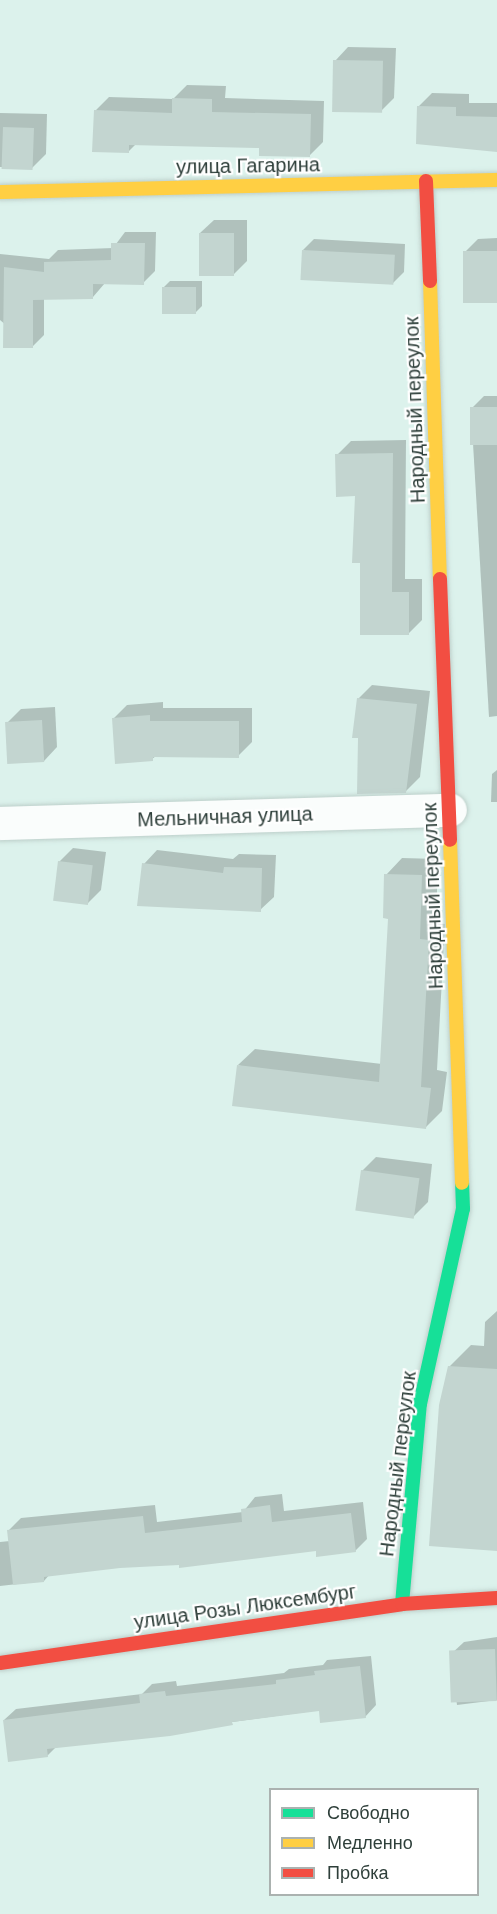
<!DOCTYPE html>
<html>
<head>
<meta charset="utf-8">
<style>
  body { margin:0 }
  #map { position:relative; width:497px; height:1914px; overflow:hidden; background:#dcf2ec; font-family:Helvetica,sans-serif }
  div>[style] { position:absolute }
  [style*='--x'] { left:calc(var(--x)*1px); top:calc(var(--y)*1px); width:calc(var(--w)*1px); rotate:calc(var(--a)*1deg) }
  .shadow>* { inset:0; background:#0003 }
  .building>* { inset:0; background:#c3d5d0; transform-origin:0 0 }
  .roads { filter:drop-shadow(0 0 2px #bdcfca) drop-shadow(0 0 2px #bdcfca) }
  .street>* { height:33px; margin:-16.5px; padding:0 16.5px; transform-origin:16.5px; border-radius:16.5px; background:#fafdfc }
  .fast>* { height:14px; margin:-7px; padding:0 7px; transform-origin:7px; border-radius:7px; background:#16e098 }
  .slow>* { height:14px; margin:-7px; padding:0 7px; transform-origin:7px; border-radius:7px; background:#ffcf43 }
  .jam>* { height:14px; margin:-7px; padding:0 7px; transform-origin:7px; border-radius:7px; background:#f24e42 }
  span { translate:-50% -50%; white-space:nowrap; text-align:center; line-height:1.15; -webkit-text-stroke:4.5px #fff; paint-order:stroke }
  .street-label { font-size:20px; color:#2e3f3a }
  .legend { position:absolute; left:269px; top:1788px; width:210px; height:108px; box-sizing:border-box; background:#fff; border:2px solid #abb2b0; margin:0; padding:8px 10px; list-style:none; font-size:18px; color:#2e3f3a }
  .legend li { display:flex; align-items:center; gap:12px; height:30px }
  .legend b { width:30px; border:2px solid #abb2b0 }
</style>
</head>
<body>
<div id="map">
  <div class="shadow">
    <div style="clip-path:polygon(348px 47px,396px 48px,394px 98px,381px 111px,335px 61px)"></div>
    <div style="clip-path:polygon(187px 85px,226px 86px,225px 98px,324px 101px,323px 142px,309px 156px,261px 146px,136px 144px,128px 152px,95px 111px,109px 97px,173px 99px)"></div>
    <div style="clip-path:polygon(432px 93px,469px 94px,469px 103px,497px 103px,497px 150px,418px 107px)"></div>
    <div style="clip-path:polygon(0 113px,47px 114px,46px 154px,32px 168px,0 167px)"></div>
    <div style="clip-path:polygon(214px 220px,247px 220px,247px 261px,233px 275px,200px 233px)"></div>
    <div style="clip-path:polygon(125px 232px,156px 232px,155px 271px,143px 283px,105px 283px,93px 297px,44px 299px,44px 335px,32px 347px,0 320px,0 254px,49px 259px,58px 250px,113px 248px)"></div>
    <div style="clip-path:polygon(497px 238px,497px 302px,464px 253px,478px 239px)"></div>
    <div style="clip-path:polygon(314px 239px,405px 244px,404px 272px,393px 283px,303px 250px)"></div>
    <div style="clip-path:polygon(170px 281px,202px 281px,202px 306px,195px 313px,163px 288px)"></div>
    <div style="clip-path:polygon(484px 396px,497px 396px,497px 716px,489px 717px,471px 409px)"></div>
    <div style="clip-path:polygon(406px 440px,405px 579px,422px 579px,422px 620px,408px 634px,362px 561px,357px 495px,337px 455px,351px 441px)"></div>
    <div style="clip-path:polygon(372px 685px,430px 691px,420px 777px,406px 791px,358px 699px)"></div>
    <div style="clip-path:polygon(163px 702px,163px 708px,252px 708px,252px 742px,238px 756px,156px 756px,152px 759px,113px 719px,127px 705px)"></div>
    <div style="clip-path:polygon(55px 707px,57px 747px,44px 761px,7px 723px,21px 709px)"></div>
    <div style="clip-path:polygon(497px 770px,497px 802px,491px 802px,492px 774px)"></div>
    <div style="clip-path:polygon(73px 848px,106px 852px,101px 890px,87px 904px,59px 862px)"></div>
    <div style="clip-path:polygon(157px 850px,233px 859px,239px 854px,276px 855px,274px 897px,260px 910px,144px 864px)"></div>
    <div style="clip-path:polygon(402px 858px,438px 859px,436px 923px,445px 924px,437px 1070px,447px 1072px,442px 1111px,425px 1128px,238px 1065px,255px 1049px,382px 1064px,390px 917px,386px 875px)"></div>
    <div style="clip-path:polygon(376px 1157px,432px 1164px,428px 1202px,414px 1216px,362px 1171px)"></div>
    <div style="clip-path:polygon(497px 1311px,497px 1549px,449px 1367px,471px 1345px,484px 1346px,485px 1322px)"></div>
    <div style="clip-path:polygon(282px 1494px,284px 1511px,363px 1502px,367px 1539px,355px 1551px,317px 1550px,119px 1567px,50px 1574px,44px 1581px,0 1586px,0 1542px,10px 1541px,9px 1530px,21px 1518px,155px 1505px,157px 1522px,243px 1512px,255px 1497px)"></div>
    <div style="clip-path:polygon(497px 1637px,497px 1700px,457px 1705px,450px 1655px,464px 1642px)"></div>
    <div style="clip-path:polygon(371px 1656px,376px 1705px,365px 1717px,320px 1710px,57px 1746px,47px 1756px,4px 1720px,16px 1709px,142px 1694px,152px 1684px,176px 1681px,177px 1686px,284px 1673px,289px 1669px,323px 1665px,327px 1660px)"></div>
  </div>
  <div class="building">
    <div style="left:333px;top:60px;width:50px;height:52px;rotate:1deg"></div>
    <div style="clip-path:polygon(172px 98px,212px 99px,212px 112px,311px 114px,310px 157px,259px 156px,259px 148px,129px 145px,129px 153px,92px 152px,94px 110px,172px 113px)"></div>
    <div style="clip-path:polygon(417px 106px,456px 107px,456px 116px,497px 117px,497px 152px,416px 144px)"></div>
    <div style="left:3px;top:127px;width:31px;height:42px;rotate:2deg"></div>
    <div style="left:199px;top:233px;width:35px;height:43px"></div>
    <div style="clip-path:polygon(111px 243px,145px 243px,144px 285px,93px 284px,93px 299px,33px 300px,33px 348px,3px 348px,4px 267px,44px 272px,44px 262px,111px 260px)"></div>
    <div style="left:302px;top:250px;width:93px;height:30px;rotate:3deg"></div>
    <div style="left:497px;top:251px;width:52px;height:34px;rotate:90deg"></div>
    <div style="left:162px;top:287px;width:34px;height:27px"></div>
    <div style="left:497px;top:407px;width:38px;height:27px;rotate:90deg"></div>
    <div style="clip-path:polygon(393px 453px,392px 592px,409px 592px,409px 635px,360px 635px,360px 563px,352px 563px,355px 496px,336px 497px,335px 454px)"></div>
    <div style="clip-path:polygon(357px 698px,417px 704px,406px 793px,357px 794px,358px 738px,352px 738px)"></div>
    <div style="clip-path:polygon(150px 715px,150px 721px,239px 721px,239px 758px,153px 757px,153px 761px,115px 764px,112px 718px)"></div>
    <div style="left:42px;top:720px;width:42px;height:37px;rotate:87deg"></div>
    <div style="left:58px;top:861px;width:35px;height:40px;rotate:7deg"></div>
    <div style="clip-path:polygon(142px 863px,223px 873px,224px 867px,262px 868px,261px 912px,137px 906px)"></div>
    <div style="clip-path:polygon(384px 874px,422px 875px,420px 939px,429px 940px,421px 1087px,431px 1088px,426px 1129px,232px 1106px,237px 1065px,379px 1082px,388px 919px,383px 918px)"></div>
    <div style="left:361px;top:1170px;width:59px;height:41px;rotate:8deg"></div>
    <div style="clip-path:polygon(448px 1366px,497px 1369px,497px 1551px,429px 1546px,439px 1405px)"></div>
    <div style="clip-path:polygon(270px 1505px,272px 1522px,351px 1513px,356px 1552px,316px 1557px,316px 1551px,179px 1568px,179px 1565px,120px 1568px,44px 1577px,44px 1582px,13px 1585px,7px 1530px,143px 1516px,145px 1533px,242px 1522px,241px 1509px)"></div>
    <div style="left:495px;top:1649px;width:52px;height:46px;rotate:88deg"></div>
    <div style="clip-path:polygon(360px 1666px,366px 1718px,320px 1723px,319px 1711px,232px 1722px,233px 1725px,170px 1736px,47px 1749px,48px 1757px,8px 1762px,3px 1720px,140px 1703px,139px 1694px,165px 1691px,166px 1696px,276px 1684px,276px 1680px,315px 1675px,314px 1671px)"></div>
  </div>
  <div class="roads">
    <div class="street">
      <div style="--x:0;--y:823;--w:450;--a:-1.7"></div>
    </div>
    <div class="fast">
      <div style="--x:402;--y:1604;--w:201;--a:-84.9"></div>
      <div style="--x:420;--y:1404;--w:200;--a:-77.6"></div>
      <div style="--x:463;--y:1209;--w:26;--a:-92"></div>
    </div>
    <div class="slow">
      <div style="--x:0;--y:192;--w:497;--a:-1.4"></div>
      <div style="--x:430;--y:281;--w:298;--a:88.1"></div>
      <div style="--x:450;--y:840;--w:343;--a:88"></div>
    </div>
    <div class="jam">
      <div style="--x:426;--y:181;--w:100;--a:87.7"></div>
      <div style="--x:440;--y:579;--w:261;--a:87.8"></div>
      <div style="--x:0;--y:1663;--w:406;--a:-8.3"></div>
      <div style="--x:402;--y:1604;--w:95;--a:-3.6"></div>
    </div>
  </div>
  <div class="street-label">
    <span style="left:248px;top:166px;rotate:-1deg">улица Гагарина</span>
    <span style="left:415px;top:410px;rotate:-92deg">Народный переулок</span>
    <span style="left:225px;top:817px;rotate:-2deg">Мельничная улица</span>
    <span style="left:433px;top:896px;rotate:-92deg">Народный переулок</span>
    <span style="left:398px;top:1464px;rotate:-83deg">Народный переулок</span>
    <span style="left:245px;top:1607px;rotate:-8deg">улица Розы Люксембург</span>
  </div>
  <ul class="legend">
  <li><b style="height:8px;background:#16e098"></b>Свободно</li>
  <li><b style="height:8px;background:#ffcf43"></b>Медленно</li>
  <li><b style="height:8px;background:#f24e42"></b>Пробка</li>
  </ul>
</div>
</body>
</html>
